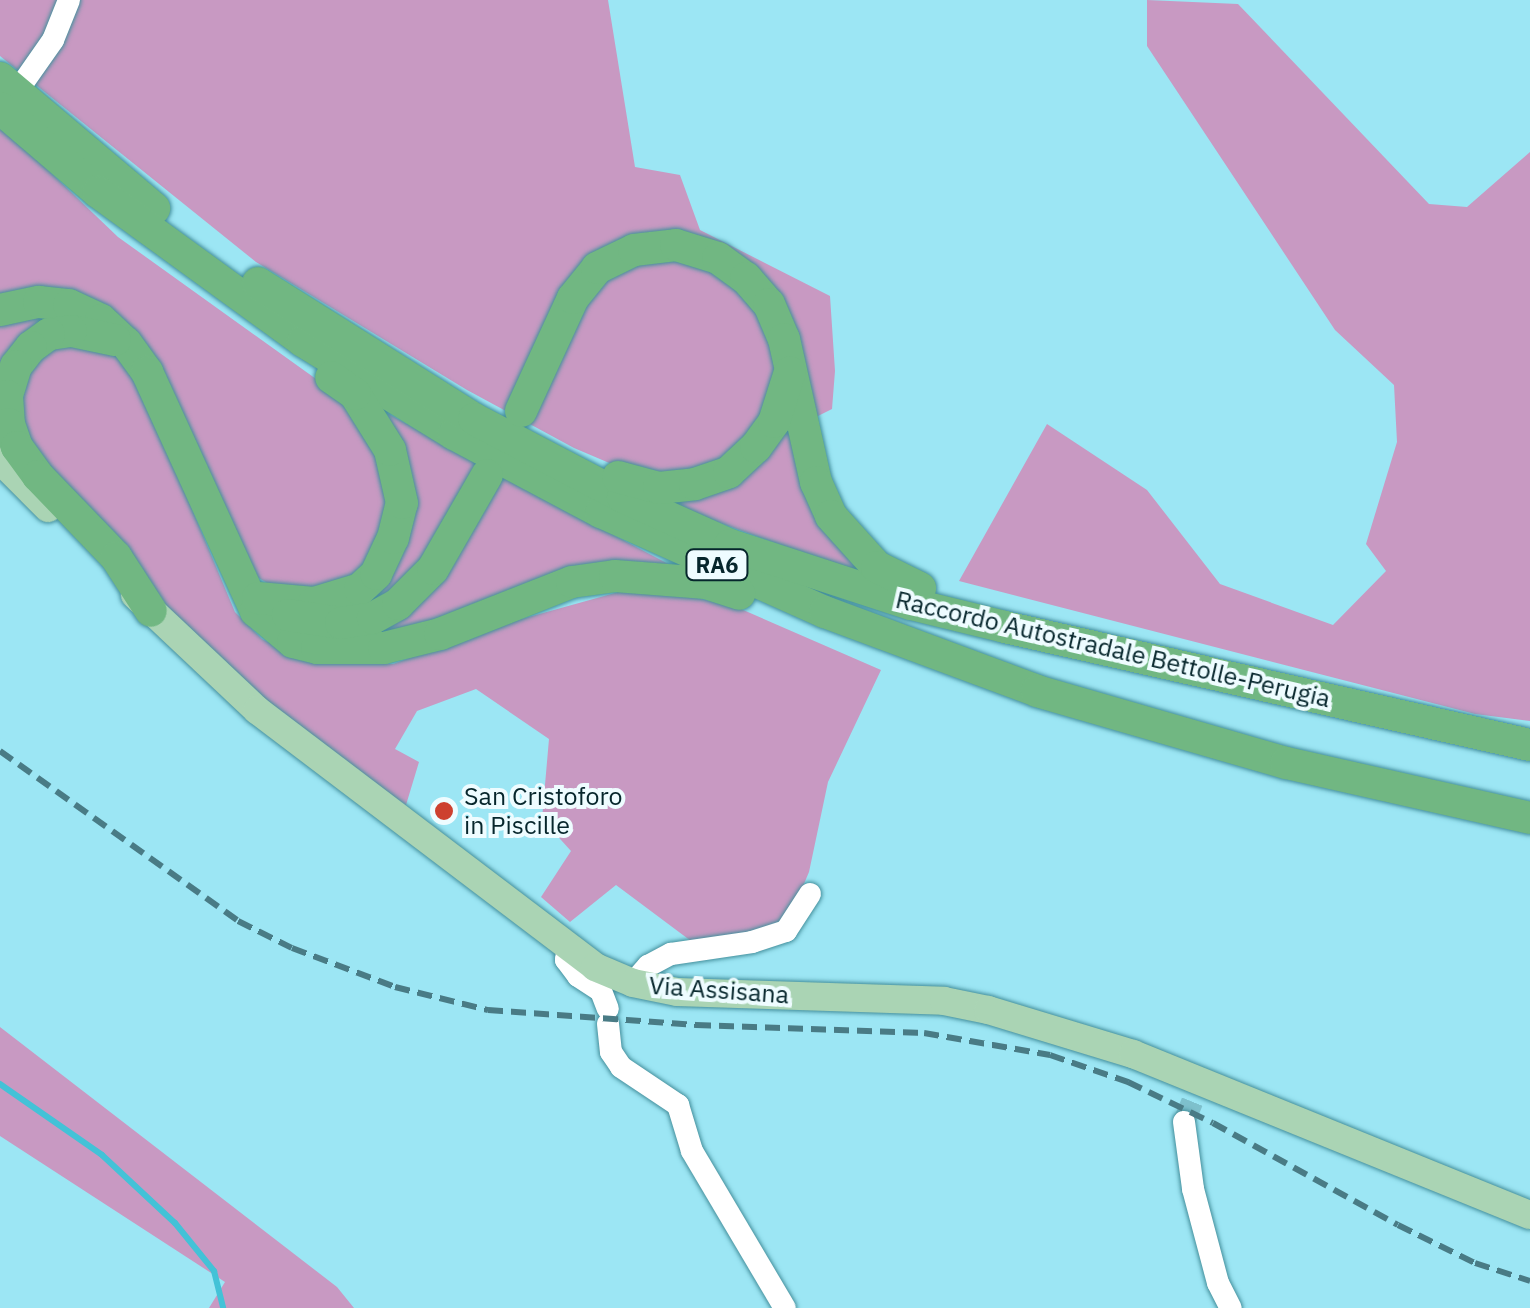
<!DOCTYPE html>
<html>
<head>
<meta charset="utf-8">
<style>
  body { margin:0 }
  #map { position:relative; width:1530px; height:1308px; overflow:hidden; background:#9ce6f4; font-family:"IBM Plex Sans",sans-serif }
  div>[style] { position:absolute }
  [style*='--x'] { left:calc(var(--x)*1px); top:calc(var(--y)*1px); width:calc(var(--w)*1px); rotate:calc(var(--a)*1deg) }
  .green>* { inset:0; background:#c899c2 }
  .stream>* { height:6px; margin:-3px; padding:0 3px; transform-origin:3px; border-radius:3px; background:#43c2d7 }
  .minor-tunnel>* { height:22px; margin-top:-11px; transform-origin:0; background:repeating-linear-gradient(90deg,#7ec0cc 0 22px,transparent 0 33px) }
  .roads { filter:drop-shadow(0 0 2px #448f9c) drop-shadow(0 0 2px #448f9c) }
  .minor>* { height:22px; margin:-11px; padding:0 11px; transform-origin:11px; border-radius:11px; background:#fff }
  .major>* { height:28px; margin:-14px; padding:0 14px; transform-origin:14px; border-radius:14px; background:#aad4b4 }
  .highway>* { height:32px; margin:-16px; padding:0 16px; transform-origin:16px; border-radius:16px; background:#71b782 }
  .rail>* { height:6px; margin-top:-3px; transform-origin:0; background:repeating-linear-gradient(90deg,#497b85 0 15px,transparent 0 23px) }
  .dots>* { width:28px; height:28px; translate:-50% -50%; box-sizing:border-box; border:5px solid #eefcff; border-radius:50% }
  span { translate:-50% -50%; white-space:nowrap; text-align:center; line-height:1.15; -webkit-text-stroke:8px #eefcff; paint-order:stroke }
  .shield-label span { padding:2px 8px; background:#eefcff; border:2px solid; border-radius:8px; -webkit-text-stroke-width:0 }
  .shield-label { font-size:22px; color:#06262c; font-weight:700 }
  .street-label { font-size:25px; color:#06262c }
  .poi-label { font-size:25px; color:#06262c }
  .left { translate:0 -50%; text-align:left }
</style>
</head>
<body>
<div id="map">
  <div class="green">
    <div style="clip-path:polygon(0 0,608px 0,635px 167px,680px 175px,700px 230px,830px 296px,835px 371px,832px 409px,794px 428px,877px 580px,668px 504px,700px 476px,647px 479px,574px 448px,467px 390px,256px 262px,0 56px)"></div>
    <div style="clip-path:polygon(1147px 0,1238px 4px,1429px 204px,1467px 207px,1530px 152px,1530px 721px,1475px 714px,959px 581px,1047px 424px,1147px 490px,1220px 584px,1333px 625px,1386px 571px,1366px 544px,1397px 442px,1394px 385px,1335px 330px,1147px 46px)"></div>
    <div style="clip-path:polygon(0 124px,118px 237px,351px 404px,374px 444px,393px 519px,352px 585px,281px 591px,257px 577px,150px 354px,0 298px)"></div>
    <div style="clip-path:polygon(62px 312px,0 369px,0 320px)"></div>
    <div style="clip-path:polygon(84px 345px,111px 350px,136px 375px,235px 612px,262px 639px,303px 660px,393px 664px,500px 625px,640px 586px,734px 606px,881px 670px,828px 782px,809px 872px,790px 917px,757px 933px,691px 941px,616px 885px,570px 922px,541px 897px,571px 851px,542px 819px,549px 739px,476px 689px,417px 711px,395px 749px,419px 762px,406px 805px,327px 750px,239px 680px,160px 601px,18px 428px,29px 363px,52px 348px)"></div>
    <div style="clip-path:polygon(387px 413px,476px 462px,431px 553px,400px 586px,369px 602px,387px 568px,403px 452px)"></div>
    <div style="clip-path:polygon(499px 474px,674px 567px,384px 641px,375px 626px)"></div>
    <div style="clip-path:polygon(0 1027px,337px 1287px,354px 1308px,209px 1308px,225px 1282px,0 1136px)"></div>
  </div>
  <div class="stream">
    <div style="--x:0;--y:1084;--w:124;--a:34.8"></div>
    <div style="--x:102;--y:1155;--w:100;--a:43"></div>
    <div style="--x:175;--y:1223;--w:62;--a:50.9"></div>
    <div style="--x:214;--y:1271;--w:38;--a:76"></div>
  </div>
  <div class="minor-tunnel">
    <div style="--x:1184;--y:1122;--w:22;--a:-68"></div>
  </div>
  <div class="roads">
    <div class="minor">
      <div style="--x:25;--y:80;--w:49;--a:-55"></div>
      <div style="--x:53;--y:40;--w:43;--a:-68.2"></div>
      <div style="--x:568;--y:947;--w:13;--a:99"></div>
      <div style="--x:566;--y:960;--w:20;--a:53"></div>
      <div style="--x:578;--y:976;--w:27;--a:33"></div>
      <div style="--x:601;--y:991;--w:19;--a:69"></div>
      <div style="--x:633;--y:983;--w:23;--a:-49"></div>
      <div style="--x:648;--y:966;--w:26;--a:-28"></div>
      <div style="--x:671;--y:954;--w:82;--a:-8.4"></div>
      <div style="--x:752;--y:942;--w:36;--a:-18"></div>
      <div style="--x:786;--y:931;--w:44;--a:-57"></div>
      <div style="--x:608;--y:1024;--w:28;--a:84"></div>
      <div style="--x:611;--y:1052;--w:18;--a:56"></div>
      <div style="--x:621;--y:1067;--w:69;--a:33.7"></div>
      <div style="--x:678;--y:1105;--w:48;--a:73.1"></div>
      <div style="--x:692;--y:1151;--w:182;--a:59.4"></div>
      <div style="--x:1184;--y:1122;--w:68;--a:82.3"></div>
      <div style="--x:1193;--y:1189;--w:97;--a:75.1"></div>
      <div style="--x:1218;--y:1283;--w:28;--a:63"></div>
    </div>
    <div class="major">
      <div style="--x:0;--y:460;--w:68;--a:45"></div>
      <div style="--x:135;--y:595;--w:168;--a:43.3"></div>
      <div style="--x:257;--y:710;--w:425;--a:37.2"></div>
      <div style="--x:595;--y:967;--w:41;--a:22.8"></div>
      <div style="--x:633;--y:983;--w:45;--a:11.6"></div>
      <div style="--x:677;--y:992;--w:267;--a:1.9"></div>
      <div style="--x:944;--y:1001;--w:45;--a:11.6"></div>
      <div style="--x:988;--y:1010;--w:152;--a:16.9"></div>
      <div style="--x:1133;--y:1054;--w:428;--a:22.1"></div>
    </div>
    <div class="highway">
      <div style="--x:0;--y:78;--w:202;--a:40.2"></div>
      <div style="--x:0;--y:108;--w:129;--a:40.6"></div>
      <div style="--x:98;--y:192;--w:253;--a:36"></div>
      <div style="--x:303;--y:341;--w:177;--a:31.6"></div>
      <div style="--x:454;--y:434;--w:166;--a:28"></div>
      <div style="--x:601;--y:512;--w:245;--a:24.1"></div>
      <div style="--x:825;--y:612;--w:226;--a:20.4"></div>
      <div style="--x:1037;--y:691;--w:259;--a:16.1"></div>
      <div style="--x:1286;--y:763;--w:250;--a:12.7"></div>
      <div style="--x:258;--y:283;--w:255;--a:32.2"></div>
      <div style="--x:474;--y:419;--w:168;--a:27.6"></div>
      <div style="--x:623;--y:497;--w:117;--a:24.2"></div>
      <div style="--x:730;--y:545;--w:190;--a:18.1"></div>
      <div style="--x:911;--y:604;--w:97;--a:13.7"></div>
      <div style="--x:1005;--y:627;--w:538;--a:12.67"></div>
      <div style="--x:0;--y:310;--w:40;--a:-12"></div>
      <div style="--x:39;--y:302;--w:30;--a:6"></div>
      <div style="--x:69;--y:305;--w:35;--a:25"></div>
      <div style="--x:101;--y:320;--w:34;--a:43"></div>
      <div style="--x:126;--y:343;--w:36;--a:54"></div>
      <div style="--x:147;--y:372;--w:263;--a:65.5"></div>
      <div style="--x:256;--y:611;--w:48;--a:40"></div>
      <div style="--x:293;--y:642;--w:25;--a:14"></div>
      <div style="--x:317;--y:648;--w:67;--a:0"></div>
      <div style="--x:384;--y:648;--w:58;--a:-14"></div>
      <div style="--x:440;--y:634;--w:142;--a:-21.5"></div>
      <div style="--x:572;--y:582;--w:43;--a:-7.9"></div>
      <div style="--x:615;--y:576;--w:91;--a:4.4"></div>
      <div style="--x:706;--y:583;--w:35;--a:18"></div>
      <div style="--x:115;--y:340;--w:45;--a:-168.4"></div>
      <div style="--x:71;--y:331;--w:22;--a:172"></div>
      <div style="--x:49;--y:334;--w:22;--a:144"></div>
      <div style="--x:31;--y:347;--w:24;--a:128"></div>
      <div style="--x:16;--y:366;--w:31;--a:107"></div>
      <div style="--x:7;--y:396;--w:28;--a:86"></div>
      <div style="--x:9;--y:424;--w:24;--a:71"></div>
      <div style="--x:17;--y:447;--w:36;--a:54"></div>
      <div style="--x:38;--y:476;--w:112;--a:46.1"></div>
      <div style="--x:116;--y:557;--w:64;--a:57.1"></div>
      <div style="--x:521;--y:411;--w:124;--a:-65.3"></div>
      <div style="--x:573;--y:298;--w:38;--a:-51"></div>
      <div style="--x:597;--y:268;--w:41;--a:-25.9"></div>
      <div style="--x:634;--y:250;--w:42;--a:-6.8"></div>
      <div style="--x:676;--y:245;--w:44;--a:17.2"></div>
      <div style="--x:718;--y:258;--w:34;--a:36"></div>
      <div style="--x:746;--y:278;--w:35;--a:49"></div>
      <div style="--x:769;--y:304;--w:38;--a:67"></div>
      <div style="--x:784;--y:339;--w:147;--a:77.4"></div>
      <div style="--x:816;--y:482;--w:37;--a:66"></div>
      <div style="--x:831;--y:516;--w:69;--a:48"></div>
      <div style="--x:877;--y:567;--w:48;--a:26"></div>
      <div style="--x:618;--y:477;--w:42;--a:15"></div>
      <div style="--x:659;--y:488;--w:36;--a:-6"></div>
      <div style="--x:695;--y:484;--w:36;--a:-19"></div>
      <div style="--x:729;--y:472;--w:37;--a:-43"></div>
      <div style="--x:756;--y:447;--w:31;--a:-54"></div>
      <div style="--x:774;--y:422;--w:52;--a:-72.3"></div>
      <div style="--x:258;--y:598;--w:56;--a:5.1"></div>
      <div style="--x:314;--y:603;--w:48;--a:-16.9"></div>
      <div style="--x:360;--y:589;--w:22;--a:-43"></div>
      <div style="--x:376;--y:574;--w:40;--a:-65"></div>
      <div style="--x:393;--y:538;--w:36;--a:-76"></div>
      <div style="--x:402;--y:503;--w:54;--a:-102.8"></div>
      <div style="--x:390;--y:450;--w:66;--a:-122"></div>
      <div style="--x:355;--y:394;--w:29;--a:-145"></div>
      <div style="--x:288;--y:615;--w:54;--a:8.6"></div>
      <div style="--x:341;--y:623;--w:32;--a:-9"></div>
      <div style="--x:373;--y:618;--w:29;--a:-29"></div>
      <div style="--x:398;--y:604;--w:49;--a:-45"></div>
      <div style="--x:433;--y:569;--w:108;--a:-60.1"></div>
    </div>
  </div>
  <div class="rail">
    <div style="--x:0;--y:751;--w:292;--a:35.5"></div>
    <div style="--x:238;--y:921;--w:60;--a:26.6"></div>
    <div style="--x:292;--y:948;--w:110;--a:20.7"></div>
    <div style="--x:395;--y:987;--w:96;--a:13.9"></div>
    <div style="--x:488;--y:1010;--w:209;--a:4.1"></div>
    <div style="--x:696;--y:1025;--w:228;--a:2"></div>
    <div style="--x:924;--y:1033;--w:128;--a:9.9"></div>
    <div style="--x:1050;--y:1055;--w:83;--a:19.1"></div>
    <div style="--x:1128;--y:1082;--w:94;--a:25.8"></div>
    <div style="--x:1213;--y:1123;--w:211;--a:28.9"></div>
    <div style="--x:1398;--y:1225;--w:86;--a:26.3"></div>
    <div style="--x:1475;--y:1263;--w:58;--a:18.1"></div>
  </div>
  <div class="dots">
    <div style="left:444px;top:811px;background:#cd402f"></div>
  </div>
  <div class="shield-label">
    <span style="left:717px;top:565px">RA6</span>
  </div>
  <div class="street-label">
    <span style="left:1113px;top:649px;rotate:13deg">Raccordo Autostradale Bettolle-Perugia</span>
    <span style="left:719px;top:990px;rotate:4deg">Via Assisana</span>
  </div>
  <div class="poi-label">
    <span class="left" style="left:464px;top:811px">San Cristoforo<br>in Piscille</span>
  </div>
</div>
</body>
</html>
